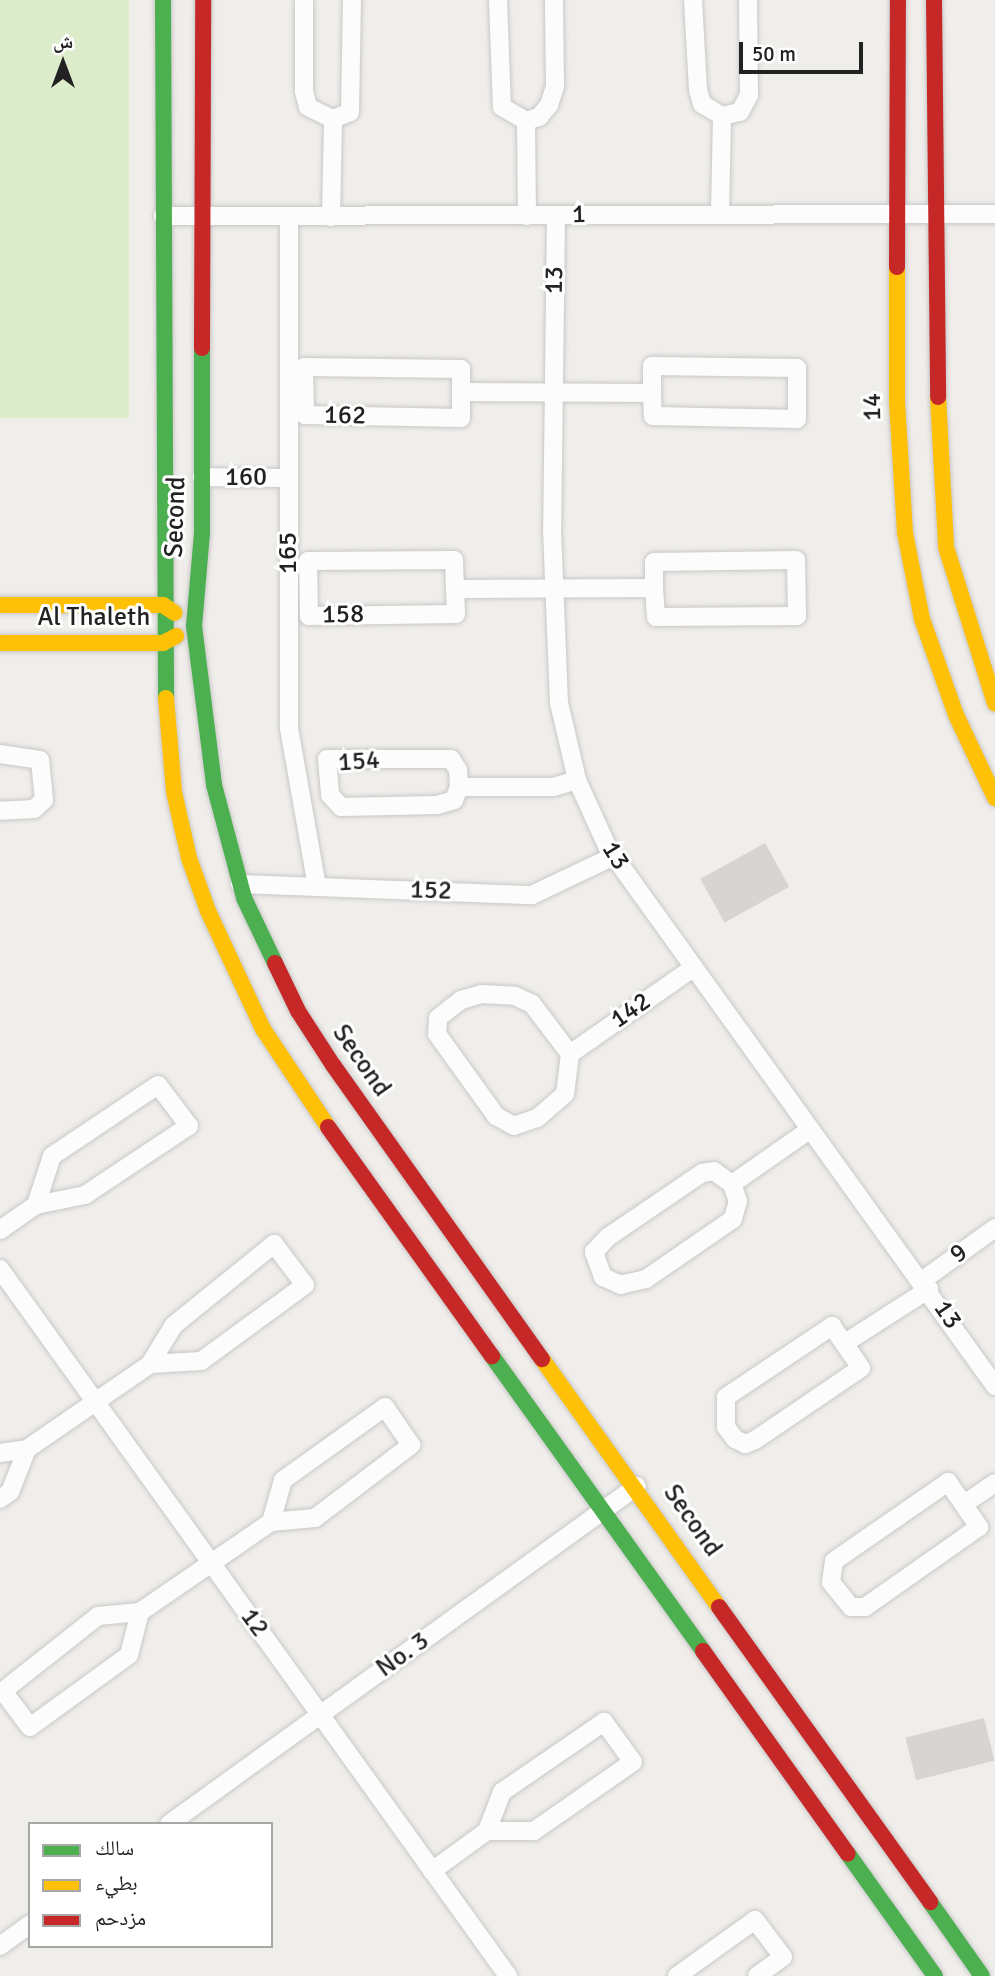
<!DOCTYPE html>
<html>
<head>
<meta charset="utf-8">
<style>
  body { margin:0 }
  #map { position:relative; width:995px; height:1976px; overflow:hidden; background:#f0eeeb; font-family:Signika,"Noto Naskh Arabic",sans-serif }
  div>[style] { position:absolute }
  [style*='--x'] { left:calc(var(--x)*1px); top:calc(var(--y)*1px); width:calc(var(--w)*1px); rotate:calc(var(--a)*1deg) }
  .grass>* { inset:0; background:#ddeccb; transform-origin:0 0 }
  .building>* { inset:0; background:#d7d4d2; transform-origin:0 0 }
  .roads { filter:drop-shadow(0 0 2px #c9c8c7) drop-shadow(0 0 2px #c9c8c7) }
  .street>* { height:18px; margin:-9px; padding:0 9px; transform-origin:9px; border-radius:9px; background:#fdfcfc }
  .fast>* { height:16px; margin:-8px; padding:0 8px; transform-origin:8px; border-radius:8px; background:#4caf50 }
  .slow>* { height:16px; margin:-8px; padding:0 8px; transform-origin:8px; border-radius:8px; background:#ffc107 }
  .jam>* { height:16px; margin:-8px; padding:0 8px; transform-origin:8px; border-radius:8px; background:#c62828 }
  span { translate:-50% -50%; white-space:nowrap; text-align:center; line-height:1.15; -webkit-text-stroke:6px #fff; paint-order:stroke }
  .street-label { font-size:26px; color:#222 }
  .legend { position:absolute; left:28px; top:1822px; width:245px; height:126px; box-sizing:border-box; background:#fff; border:2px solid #a7a7a7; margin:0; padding:9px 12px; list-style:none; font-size:21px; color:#222 }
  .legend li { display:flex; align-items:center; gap:14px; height:35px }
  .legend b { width:35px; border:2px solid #a7a7a7 }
  .north { position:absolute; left:28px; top:28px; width:70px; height:70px; -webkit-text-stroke:5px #fff; paint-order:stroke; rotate:0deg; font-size:19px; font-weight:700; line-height:28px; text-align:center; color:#222 }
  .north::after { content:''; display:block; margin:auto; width:24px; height:32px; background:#222; clip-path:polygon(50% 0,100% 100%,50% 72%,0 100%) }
  .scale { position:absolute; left:739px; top:42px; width:124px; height:32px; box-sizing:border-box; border:4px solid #222; border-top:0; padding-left:9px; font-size:21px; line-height:24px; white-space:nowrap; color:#222; -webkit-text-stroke:5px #fff; paint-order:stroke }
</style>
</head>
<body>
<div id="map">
  <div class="grass">
    <div style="left:0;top:0;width:129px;height:418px"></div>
  </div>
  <div class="building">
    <div style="left:765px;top:843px;width:50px;height:74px;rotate:61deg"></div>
    <div style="left:984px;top:1718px;width:44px;height:81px;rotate:76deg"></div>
  </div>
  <div class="roads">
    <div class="street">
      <div style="--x:304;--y:0;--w:91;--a:90"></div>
      <div style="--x:304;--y:91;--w:16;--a:76"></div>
      <div style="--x:308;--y:107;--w:28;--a:26"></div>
      <div style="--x:333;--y:119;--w:18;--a:-22"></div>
      <div style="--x:350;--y:112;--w:112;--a:-89"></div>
      <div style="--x:498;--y:0;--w:107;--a:87.9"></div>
      <div style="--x:502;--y:107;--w:28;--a:30"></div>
      <div style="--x:526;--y:121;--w:14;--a:-17"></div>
      <div style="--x:539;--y:117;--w:16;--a:-50"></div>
      <div style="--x:549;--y:105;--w:20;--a:-72"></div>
      <div style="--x:555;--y:86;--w:86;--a:-90.7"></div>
      <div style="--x:693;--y:0;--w:90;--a:86.8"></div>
      <div style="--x:698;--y:90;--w:15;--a:74"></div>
      <div style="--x:702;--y:104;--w:23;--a:31"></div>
      <div style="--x:722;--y:116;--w:18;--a:-13"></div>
      <div style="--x:740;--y:112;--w:19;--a:-62"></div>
      <div style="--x:749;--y:95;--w:95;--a:-90.6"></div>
      <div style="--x:526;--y:121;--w:95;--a:89.4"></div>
      <div style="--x:720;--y:213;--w:97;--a:-88.8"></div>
      <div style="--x:163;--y:216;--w:832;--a:-0.14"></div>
      <div style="--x:289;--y:216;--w:512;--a:90"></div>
      <div style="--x:289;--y:728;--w:161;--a:80"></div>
      <div style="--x:556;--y:216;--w:313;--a:90.7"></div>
      <div style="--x:552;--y:529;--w:174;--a:87.7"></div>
      <div style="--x:559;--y:703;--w:79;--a:76.8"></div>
      <div style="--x:577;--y:780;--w:75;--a:65.5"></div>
      <div style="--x:608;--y:848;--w:663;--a:54.27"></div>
      <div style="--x:331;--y:217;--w:98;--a:-88.8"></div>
      <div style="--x:461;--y:392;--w:23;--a:-90"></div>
      <div style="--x:461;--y:369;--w:157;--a:-179.3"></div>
      <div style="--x:304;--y:367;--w:48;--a:88.8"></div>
      <div style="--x:305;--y:415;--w:156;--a:1.1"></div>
      <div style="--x:461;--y:418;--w:26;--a:-90"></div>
      <div style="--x:461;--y:392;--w:191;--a:0.3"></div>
      <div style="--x:652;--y:393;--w:23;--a:88"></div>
      <div style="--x:653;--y:416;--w:144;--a:1.2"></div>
      <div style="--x:797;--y:419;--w:51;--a:-90"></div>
      <div style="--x:797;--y:368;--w:145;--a:-179.2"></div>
      <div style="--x:652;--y:366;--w:27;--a:90"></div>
      <div style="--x:202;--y:477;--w:87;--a:0.7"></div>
      <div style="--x:455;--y:589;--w:29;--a:-92"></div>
      <div style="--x:454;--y:560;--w:146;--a:179.6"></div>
      <div style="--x:308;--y:561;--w:55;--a:89"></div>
      <div style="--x:309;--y:616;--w:147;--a:-0.8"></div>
      <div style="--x:456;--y:614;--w:25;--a:-92"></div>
      <div style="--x:455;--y:589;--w:199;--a:-0.3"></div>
      <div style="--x:654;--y:588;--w:29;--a:86"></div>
      <div style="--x:656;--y:617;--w:141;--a:-0.4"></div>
      <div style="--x:797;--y:616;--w:56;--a:-91"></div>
      <div style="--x:796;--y:560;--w:142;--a:179.2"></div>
      <div style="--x:654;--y:562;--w:26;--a:90"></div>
      <div style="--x:0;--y:754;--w:40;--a:8.5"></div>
      <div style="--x:40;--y:760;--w:40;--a:84.3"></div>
      <div style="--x:44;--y:800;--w:13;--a:138"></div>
      <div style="--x:34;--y:809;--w:34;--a:177"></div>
      <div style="--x:459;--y:787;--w:17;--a:-93"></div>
      <div style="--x:458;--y:770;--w:13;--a:-122"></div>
      <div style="--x:451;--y:759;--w:124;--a:180"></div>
      <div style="--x:327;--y:759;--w:36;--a:85"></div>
      <div style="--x:330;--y:795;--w:16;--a:47"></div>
      <div style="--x:341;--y:807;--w:96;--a:-1.2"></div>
      <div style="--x:437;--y:805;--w:18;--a:-16"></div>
      <div style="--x:454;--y:800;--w:14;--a:-69"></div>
      <div style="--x:459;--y:787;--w:94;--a:0"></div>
      <div style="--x:553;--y:787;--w:25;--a:-16"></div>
      <div style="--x:240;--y:884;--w:292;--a:2.2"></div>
      <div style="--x:532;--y:895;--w:91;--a:-25.4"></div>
      <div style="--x:482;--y:994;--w:33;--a:3"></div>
      <div style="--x:515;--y:996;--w:19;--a:25"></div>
      <div style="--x:532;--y:1004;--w:63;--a:52.8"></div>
      <div style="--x:570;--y:1054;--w:40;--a:97.1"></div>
      <div style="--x:565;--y:1094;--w:37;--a:139"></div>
      <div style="--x:537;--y:1118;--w:24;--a:161"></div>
      <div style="--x:514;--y:1126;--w:21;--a:-151"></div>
      <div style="--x:496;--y:1116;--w:101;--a:-125.7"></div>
      <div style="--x:437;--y:1034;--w:16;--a:-86"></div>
      <div style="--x:438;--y:1018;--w:29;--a:-38"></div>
      <div style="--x:461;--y:1000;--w:22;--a:-16"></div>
      <div style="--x:570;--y:1054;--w:150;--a:-35"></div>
      <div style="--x:714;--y:1171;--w:22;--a:36"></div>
      <div style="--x:732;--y:1184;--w:18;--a:71"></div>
      <div style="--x:738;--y:1201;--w:19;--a:106"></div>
      <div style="--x:733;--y:1219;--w:106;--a:145.4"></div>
      <div style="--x:646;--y:1279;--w:26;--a:167"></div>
      <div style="--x:621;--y:1285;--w:20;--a:-156"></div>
      <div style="--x:603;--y:1277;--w:27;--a:-110"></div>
      <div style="--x:594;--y:1252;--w:21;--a:-47"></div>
      <div style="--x:608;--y:1237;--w:114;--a:-34.2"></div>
      <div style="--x:702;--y:1173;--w:12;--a:-9"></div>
      <div style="--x:732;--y:1184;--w:94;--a:-35"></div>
      <div style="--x:0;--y:1230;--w:44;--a:-34.8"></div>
      <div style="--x:36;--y:1205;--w:50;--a:-11.5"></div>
      <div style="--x:85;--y:1195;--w:125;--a:-33.6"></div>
      <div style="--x:189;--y:1126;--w:51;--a:-127.1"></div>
      <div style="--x:158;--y:1085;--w:128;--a:146.2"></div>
      <div style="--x:52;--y:1156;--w:52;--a:108.1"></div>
      <div style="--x:0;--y:1269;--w:871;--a:54.3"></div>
      <div style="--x:923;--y:1280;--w:89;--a:-35.8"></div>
      <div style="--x:832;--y:1326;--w:51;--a:55.4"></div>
      <div style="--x:861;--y:1368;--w:128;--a:145.8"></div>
      <div style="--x:755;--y:1440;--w:11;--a:158"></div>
      <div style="--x:745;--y:1444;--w:11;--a:-153"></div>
      <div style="--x:735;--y:1439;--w:15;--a:-127"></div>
      <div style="--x:726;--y:1427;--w:30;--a:-90"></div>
      <div style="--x:726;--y:1397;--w:128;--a:-33.8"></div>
      <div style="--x:845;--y:1343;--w:100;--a:-32.7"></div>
      <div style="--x:0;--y:1453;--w:27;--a:-8"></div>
      <div style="--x:27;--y:1449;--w:150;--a:-34.6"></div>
      <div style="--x:150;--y:1364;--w:46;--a:-58.4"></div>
      <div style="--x:174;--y:1325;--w:129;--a:-39"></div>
      <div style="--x:274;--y:1244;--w:51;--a:52.9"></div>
      <div style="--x:305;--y:1285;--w:129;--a:143.8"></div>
      <div style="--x:201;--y:1361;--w:51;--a:176.6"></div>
      <div style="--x:948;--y:1482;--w:55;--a:55.4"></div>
      <div style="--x:979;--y:1527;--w:139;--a:144.9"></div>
      <div style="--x:865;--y:1607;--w:14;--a:180"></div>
      <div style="--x:851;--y:1607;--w:32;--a:-129"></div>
      <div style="--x:831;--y:1582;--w:21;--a:-82"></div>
      <div style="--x:834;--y:1561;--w:139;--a:-34.7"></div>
      <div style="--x:0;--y:1499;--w:12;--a:-35"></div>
      <div style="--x:10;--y:1492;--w:46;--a:-68.4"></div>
      <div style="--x:964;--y:1504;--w:37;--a:-34"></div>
      <div style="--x:140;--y:1612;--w:44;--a:104.3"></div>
      <div style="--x:129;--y:1655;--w:122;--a:144"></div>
      <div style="--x:30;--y:1727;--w:45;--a:-126.9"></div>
      <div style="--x:3;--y:1691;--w:121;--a:-38.3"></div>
      <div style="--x:98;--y:1616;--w:42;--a:-5.4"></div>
      <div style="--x:140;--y:1612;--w:159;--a:-34.5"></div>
      <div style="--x:271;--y:1522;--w:44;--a:-5.2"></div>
      <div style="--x:315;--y:1518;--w:121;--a:-37.2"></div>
      <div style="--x:411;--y:1445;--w:46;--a:-124.4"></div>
      <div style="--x:385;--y:1407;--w:125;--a:144.4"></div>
      <div style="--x:283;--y:1480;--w:44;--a:105.9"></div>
      <div style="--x:169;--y:1824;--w:577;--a:-35.84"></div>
      <div style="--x:432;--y:1871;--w:68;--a:-36"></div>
      <div style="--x:487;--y:1831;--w:42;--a:-69"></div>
      <div style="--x:502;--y:1792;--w:124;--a:-34.5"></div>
      <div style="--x:604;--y:1722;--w:49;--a:54.1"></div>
      <div style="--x:633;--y:1762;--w:121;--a:145.1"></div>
      <div style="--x:534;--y:1831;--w:47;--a:180"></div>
      <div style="--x:0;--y:1946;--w:37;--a:-36"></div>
      <div style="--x:677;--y:1976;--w:96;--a:-35.7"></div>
      <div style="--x:755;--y:1920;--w:46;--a:52.9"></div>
      <div style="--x:783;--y:1957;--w:32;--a:144"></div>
    </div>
    <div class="fast">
      <div style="--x:163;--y:0;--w:698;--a:89.75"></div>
      <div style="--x:202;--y:348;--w:185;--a:90"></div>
      <div style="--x:202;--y:533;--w:93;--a:94.9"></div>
      <div style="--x:194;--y:626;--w:160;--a:82.8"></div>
      <div style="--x:214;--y:785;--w:117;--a:75.1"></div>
      <div style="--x:244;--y:898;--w:72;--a:64.5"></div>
      <div style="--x:492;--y:1356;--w:363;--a:54.4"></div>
      <div style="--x:848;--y:1854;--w:150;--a:54.5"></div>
      <div style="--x:930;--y:1902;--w:90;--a:54.9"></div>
    </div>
    <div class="slow">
      <div style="--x:897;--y:267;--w:135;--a:90"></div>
      <div style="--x:897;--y:402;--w:131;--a:86.5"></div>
      <div style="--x:905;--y:533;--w:88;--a:78.8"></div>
      <div style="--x:922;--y:619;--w:102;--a:70.5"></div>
      <div style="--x:956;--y:715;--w:92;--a:64.8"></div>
      <div style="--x:938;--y:397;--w:150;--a:86.9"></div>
      <div style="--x:946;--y:547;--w:164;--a:72.6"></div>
      <div style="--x:0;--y:605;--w:163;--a:0"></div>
      <div style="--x:163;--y:605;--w:14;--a:34"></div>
      <div style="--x:0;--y:643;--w:163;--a:0"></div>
      <div style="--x:163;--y:643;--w:15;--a:-28"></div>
      <div style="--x:166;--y:698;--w:94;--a:85.1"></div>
      <div style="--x:174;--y:792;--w:68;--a:77.2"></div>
      <div style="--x:189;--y:858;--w:56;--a:70.3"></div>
      <div style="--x:208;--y:911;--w:130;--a:65"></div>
      <div style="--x:263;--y:1029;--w:118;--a:56.4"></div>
      <div style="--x:542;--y:1359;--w:305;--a:54.5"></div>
    </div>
    <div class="jam">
      <div style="--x:934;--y:0;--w:397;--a:89.4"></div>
      <div style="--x:897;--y:267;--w:267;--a:-89.8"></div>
      <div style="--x:202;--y:348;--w:348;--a:-89.8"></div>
      <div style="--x:275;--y:963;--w:53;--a:64.4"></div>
      <div style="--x:298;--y:1011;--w:64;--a:57.1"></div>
      <div style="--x:333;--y:1065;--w:361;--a:54.6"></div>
      <div style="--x:328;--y:1127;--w:282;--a:54.4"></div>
      <div style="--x:719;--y:1607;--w:363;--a:54.4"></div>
      <div style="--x:703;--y:1651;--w:249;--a:54.5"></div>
    </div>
  </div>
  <div class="street-label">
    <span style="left:579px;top:215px;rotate:-1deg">1</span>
    <span style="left:555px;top:280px;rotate:-89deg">13</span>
    <span style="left:873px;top:407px;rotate:-91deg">14</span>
    <span style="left:345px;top:416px;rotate:1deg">162</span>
    <span style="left:246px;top:478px">160</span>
    <span style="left:176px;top:517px;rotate:-88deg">Second</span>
    <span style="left:289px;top:553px;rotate:-90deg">165</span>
    <span style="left:343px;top:615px;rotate:-1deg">158</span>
    <span style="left:94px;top:618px">Al Thaleth</span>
    <span style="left:359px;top:762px;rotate:-4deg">154</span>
    <span style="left:615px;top:856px;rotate:58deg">13</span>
    <span style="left:431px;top:891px;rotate:2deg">152</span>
    <span style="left:631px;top:1011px;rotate:-35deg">142</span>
    <span style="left:361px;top:1061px;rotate:55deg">Second</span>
    <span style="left:959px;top:1254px;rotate:-36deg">9</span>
    <span style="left:947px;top:1315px;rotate:56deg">13</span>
    <span style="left:692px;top:1521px;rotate:55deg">Second</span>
    <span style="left:254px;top:1623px;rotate:54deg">12</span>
    <span style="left:403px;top:1655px;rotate:-36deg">No. 3</span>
  </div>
  <ul class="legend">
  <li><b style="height:9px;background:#4caf50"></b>سالك</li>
  <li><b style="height:9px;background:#ffc107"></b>بطيء</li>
  <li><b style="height:9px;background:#c62828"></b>مزدحم</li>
  </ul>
  <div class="north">ش</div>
  <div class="scale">50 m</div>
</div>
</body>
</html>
